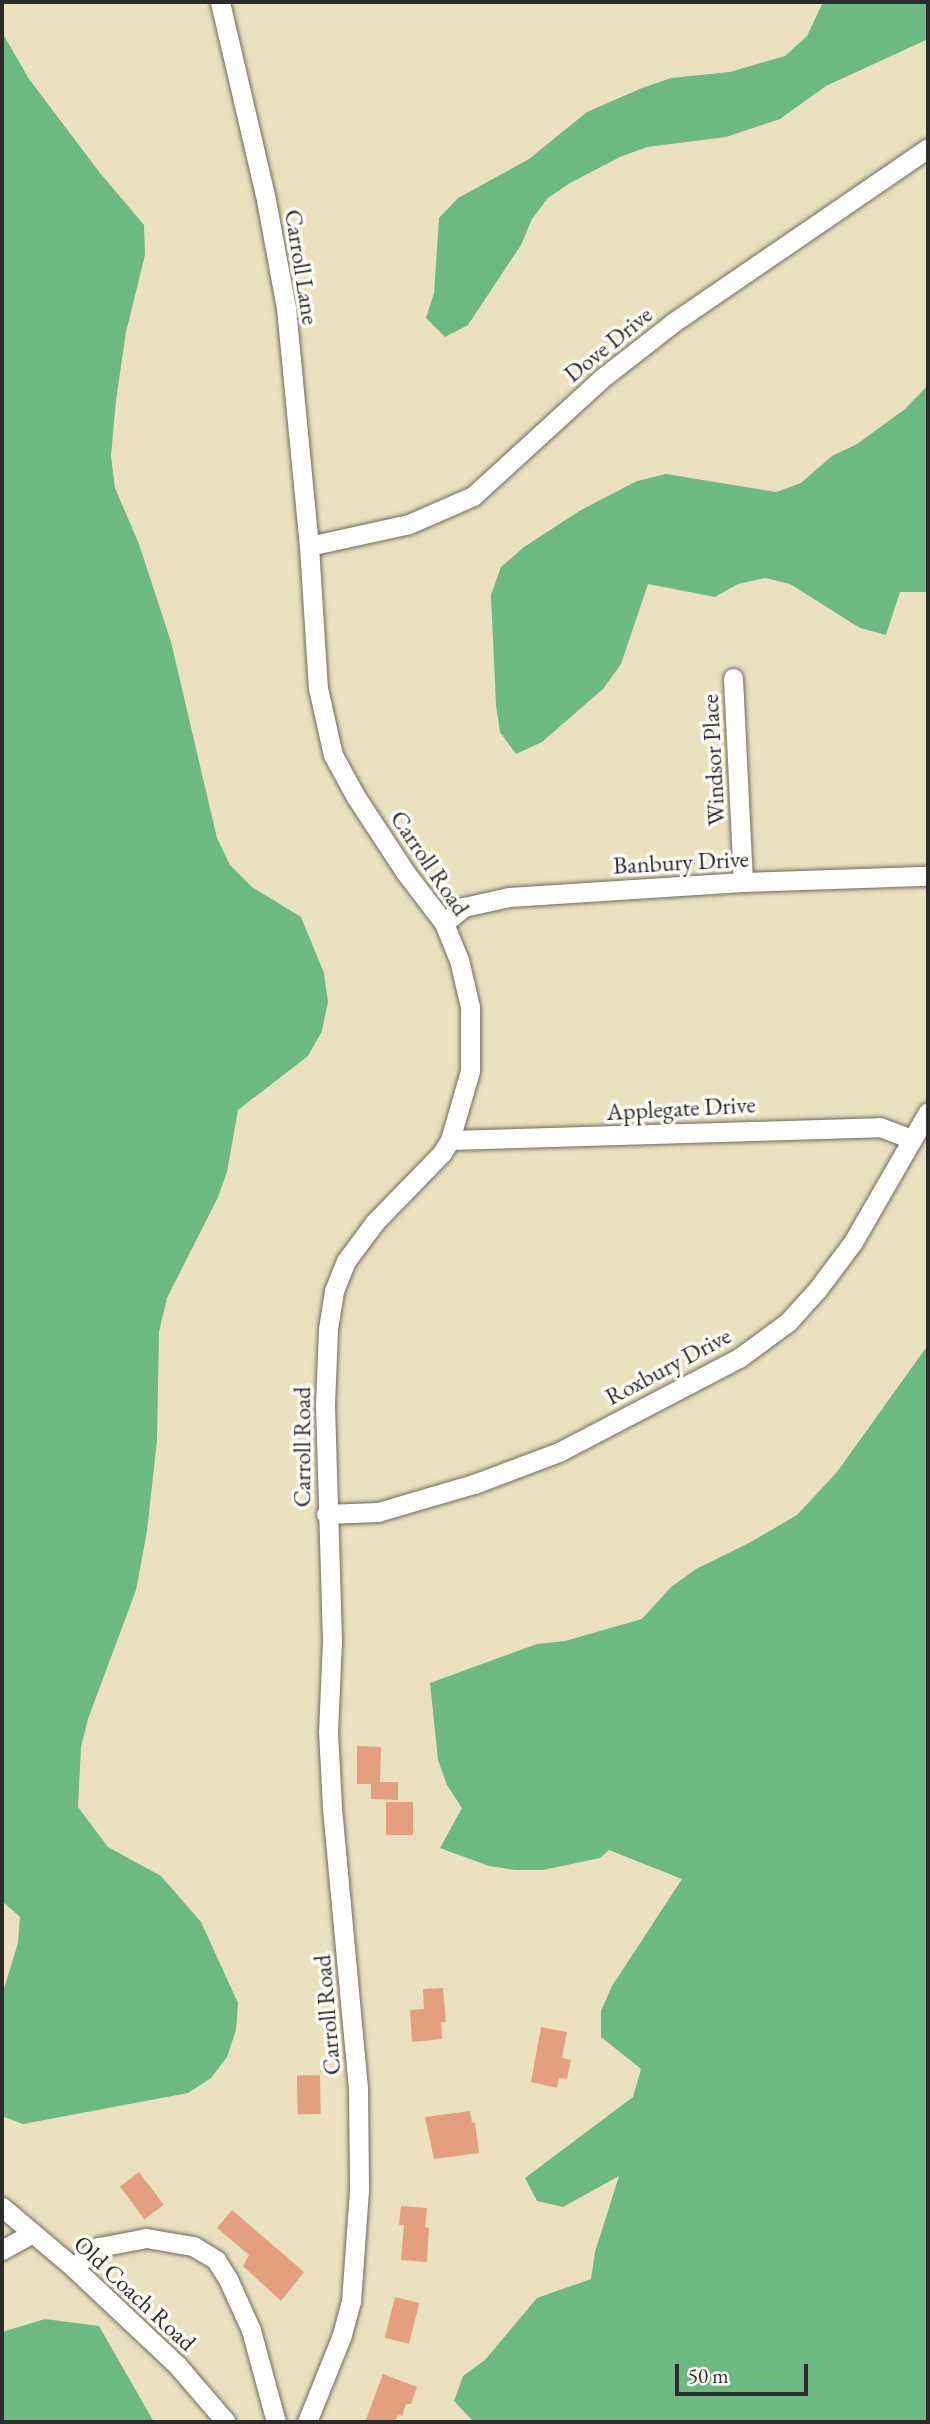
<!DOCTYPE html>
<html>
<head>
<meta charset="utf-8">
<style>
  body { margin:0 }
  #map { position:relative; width:930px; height:2424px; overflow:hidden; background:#ebe1be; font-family:"EB Garamond",serif }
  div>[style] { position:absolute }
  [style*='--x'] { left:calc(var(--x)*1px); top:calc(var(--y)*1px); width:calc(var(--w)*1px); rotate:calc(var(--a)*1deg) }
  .forest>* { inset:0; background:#6cb983 }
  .building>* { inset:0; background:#e39f7f; transform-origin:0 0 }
  .roads { filter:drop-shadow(0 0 2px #6e6b5e) drop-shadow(0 0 2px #6e6b5e) }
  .minor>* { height:19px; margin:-9.5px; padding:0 9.5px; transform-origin:9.5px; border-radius:9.5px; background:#fff }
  span { translate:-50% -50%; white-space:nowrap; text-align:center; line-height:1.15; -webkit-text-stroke:7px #fdfcf7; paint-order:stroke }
  .street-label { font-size:24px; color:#2b2b2b }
  .frame { position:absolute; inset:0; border:4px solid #2b2b2b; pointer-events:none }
  .scale { position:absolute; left:675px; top:2364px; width:133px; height:32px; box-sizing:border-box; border:4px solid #2b2b2b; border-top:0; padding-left:9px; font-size:21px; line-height:24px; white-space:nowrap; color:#2b2b2b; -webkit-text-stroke:5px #fdfcf7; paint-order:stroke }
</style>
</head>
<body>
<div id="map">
  <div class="forest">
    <div style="clip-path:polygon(823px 2px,928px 2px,928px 39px,826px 86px,780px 119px,726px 137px,647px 147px,620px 157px,570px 183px,548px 198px,532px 219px,521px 245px,468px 325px,445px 337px,426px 318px,434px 293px,439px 218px,458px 198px,529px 159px,587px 112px,642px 88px,671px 78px,730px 72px,785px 56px,807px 36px)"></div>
    <div style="clip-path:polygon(2px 32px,29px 79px,100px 173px,144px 225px,145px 255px,126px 332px,116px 400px,111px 456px,115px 488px,139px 544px,171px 642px,217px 838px,230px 865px,252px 887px,301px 917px,324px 973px,328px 1002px,322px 1031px,308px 1056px,238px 1110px,227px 1172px,218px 1197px,167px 1298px,159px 1332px,157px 1440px,147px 1531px,136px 1590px,88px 1719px,81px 1747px,78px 1807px,108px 1847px,161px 1876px,201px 1922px,238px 2003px,236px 2030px,227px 2057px,211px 2078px,188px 2093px,23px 2124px,2px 2116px,2px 1995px,18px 1943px,20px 1917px,2px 1901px)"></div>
    <div style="clip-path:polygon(928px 385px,928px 592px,900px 592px,886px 635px,860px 628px,790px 584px,765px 578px,738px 584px,715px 597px,648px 584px,621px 664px,603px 689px,542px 742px,516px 754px,500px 732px,496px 705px,491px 595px,501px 567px,524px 547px,581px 510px,637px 481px,666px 474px,776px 492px,801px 483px,832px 456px,857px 444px,905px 409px)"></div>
    <div style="clip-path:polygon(928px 1345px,928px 2422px,474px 2422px,454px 2401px,463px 2376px,485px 2360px,537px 2298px,591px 2279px,595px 2252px,619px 2176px,563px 2207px,537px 2201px,525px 2178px,633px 2097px,641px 2069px,601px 2037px,601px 2011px,612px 1986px,682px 1879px,609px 1850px,600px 1858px,543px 1870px,515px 1870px,489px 1866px,440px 1848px,462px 1808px,447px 1785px,438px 1760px,430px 1683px,537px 1644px,565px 1641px,642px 1619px,671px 1587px,696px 1569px,749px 1543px,797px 1515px,837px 1472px)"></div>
    <div style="clip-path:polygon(45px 2319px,99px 2326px,154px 2422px,2px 2422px,2px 2332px)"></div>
  </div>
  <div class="building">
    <div style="clip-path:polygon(357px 1746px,381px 1747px,380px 1782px,398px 1782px,398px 1800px,371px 1799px,371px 1784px,357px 1784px)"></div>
    <div style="left:386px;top:1802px;width:27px;height:33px"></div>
    <div style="clip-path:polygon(443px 1988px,446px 2022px,441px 2022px,442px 2039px,412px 2042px,410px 2010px,424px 2009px,423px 1989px)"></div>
    <div style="clip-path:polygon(541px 2027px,567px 2032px,562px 2058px,571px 2060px,567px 2079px,559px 2078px,557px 2088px,531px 2082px)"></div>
    <div style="left:320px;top:2075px;width:39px;height:23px;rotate:89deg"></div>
    <div style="clip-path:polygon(470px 2111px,472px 2123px,475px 2122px,479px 2153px,434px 2159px,425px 2117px)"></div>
    <div style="left:139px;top:2172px;width:41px;height:24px;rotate:53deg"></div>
    <div style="clip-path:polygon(401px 2206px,427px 2208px,425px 2227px,429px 2228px,427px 2262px,401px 2260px,404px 2225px,399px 2225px)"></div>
    <div style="clip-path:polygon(232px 2210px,304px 2272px,281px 2301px,243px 2266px,249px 2255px,217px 2228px)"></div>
    <div style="left:395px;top:2297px;width:25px;height:42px;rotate:14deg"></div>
    <div style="clip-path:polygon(383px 2374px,417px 2387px,411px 2404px,406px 2404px,402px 2416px,398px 2414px,395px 2422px,365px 2422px)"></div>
  </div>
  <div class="roads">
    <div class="minor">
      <div style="--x:220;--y:2;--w:203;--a:76.9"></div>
      <div style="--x:266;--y:200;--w:110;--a:79.5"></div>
      <div style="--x:286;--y:308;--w:239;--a:84.5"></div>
      <div style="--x:309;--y:546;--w:142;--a:86.4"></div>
      <div style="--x:318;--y:688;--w:69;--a:77.4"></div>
      <div style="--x:333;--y:755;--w:48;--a:61.3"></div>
      <div style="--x:356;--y:797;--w:90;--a:56.8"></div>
      <div style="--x:405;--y:872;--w:64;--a:52.6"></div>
      <div style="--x:444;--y:923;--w:40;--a:68"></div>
      <div style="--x:459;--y:960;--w:48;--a:76.8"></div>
      <div style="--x:470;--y:1007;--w:64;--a:90"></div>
      <div style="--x:470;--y:1071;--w:72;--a:106.2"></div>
      <div style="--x:450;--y:1140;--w:15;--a:122"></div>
      <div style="--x:442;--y:1153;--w:96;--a:134.2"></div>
      <div style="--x:375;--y:1222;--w:49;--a:126.6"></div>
      <div style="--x:346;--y:1261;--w:32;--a:112"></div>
      <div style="--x:334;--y:1291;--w:39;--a:99"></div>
      <div style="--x:328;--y:1330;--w:75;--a:92.3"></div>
      <div style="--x:325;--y:1405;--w:236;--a:88.3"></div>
      <div style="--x:332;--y:1641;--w:90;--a:92.5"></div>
      <div style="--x:328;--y:1731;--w:77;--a:87"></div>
      <div style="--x:332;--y:1808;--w:281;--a:84.7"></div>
      <div style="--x:358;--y:2088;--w:102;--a:89.4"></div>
      <div style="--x:359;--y:2190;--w:111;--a:94.1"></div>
      <div style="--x:351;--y:2301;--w:35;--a:105"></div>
      <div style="--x:342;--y:2335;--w:94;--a:111.9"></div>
      <div style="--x:309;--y:546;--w:102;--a:-12.4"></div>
      <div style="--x:409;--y:524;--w:70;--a:-23.6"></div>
      <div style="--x:473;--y:496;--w:173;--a:-42.4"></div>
      <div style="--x:601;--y:379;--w:93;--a:-38"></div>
      <div style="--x:674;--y:322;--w:308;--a:-34.4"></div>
      <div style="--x:733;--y:678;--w:204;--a:87.2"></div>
      <div style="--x:444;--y:923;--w:26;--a:-39"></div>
      <div style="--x:464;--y:907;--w:46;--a:-12.5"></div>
      <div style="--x:509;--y:897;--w:234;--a:-3.7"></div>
      <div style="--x:743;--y:882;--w:185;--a:-1.9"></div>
      <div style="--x:450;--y:1140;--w:430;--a:-1.7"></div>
      <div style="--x:880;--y:1127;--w:34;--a:21"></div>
      <div style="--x:326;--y:1514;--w:52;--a:-2.2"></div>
      <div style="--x:378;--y:1512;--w:100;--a:-16.3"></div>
      <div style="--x:474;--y:1484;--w:91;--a:-20.6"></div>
      <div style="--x:559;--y:1452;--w:203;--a:-27.6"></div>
      <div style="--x:739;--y:1358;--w:61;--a:-36.3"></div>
      <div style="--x:788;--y:1322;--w:43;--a:-47.8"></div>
      <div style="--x:817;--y:1290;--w:60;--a:-53.1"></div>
      <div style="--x:853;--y:1242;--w:150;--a:-60"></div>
      <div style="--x:2;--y:2207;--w:93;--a:40.2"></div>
      <div style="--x:73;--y:2267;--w:143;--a:43.3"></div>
      <div style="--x:177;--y:2365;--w:75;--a:49.3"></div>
      <div style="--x:2;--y:2250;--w:35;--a:-29"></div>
      <div style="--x:73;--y:2267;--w:33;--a:-38"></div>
      <div style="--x:99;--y:2247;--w:48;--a:-10.8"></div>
      <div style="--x:146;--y:2238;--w:48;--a:9.7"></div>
      <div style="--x:193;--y:2246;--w:27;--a:31"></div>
      <div style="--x:216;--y:2260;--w:22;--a:58"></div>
      <div style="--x:228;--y:2279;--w:56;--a:65.7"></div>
      <div style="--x:251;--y:2330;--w:95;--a:74.8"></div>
    </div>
  </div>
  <div class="street-label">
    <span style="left:302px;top:267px;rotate:81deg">Carroll Lane</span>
    <span style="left:608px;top:344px;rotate:-39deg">Dove Drive</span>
    <span style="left:713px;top:760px;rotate:-93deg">Windsor Place</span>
    <span style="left:681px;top:862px;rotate:-3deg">Banbury Drive</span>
    <span style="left:430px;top:863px;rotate:56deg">Carroll Road</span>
    <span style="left:681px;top:1108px;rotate:-3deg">Applegate Drive</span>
    <span style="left:668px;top:1366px;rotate:-28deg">Roxbury Drive</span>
    <span style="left:302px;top:1447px;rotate:-90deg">Carroll Road</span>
    <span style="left:327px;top:2015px;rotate:-95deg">Carroll Road</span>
    <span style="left:135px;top:2293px;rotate:43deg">Old Coach Road</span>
  </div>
  <div class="frame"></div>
  <div class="scale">50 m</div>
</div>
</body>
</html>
